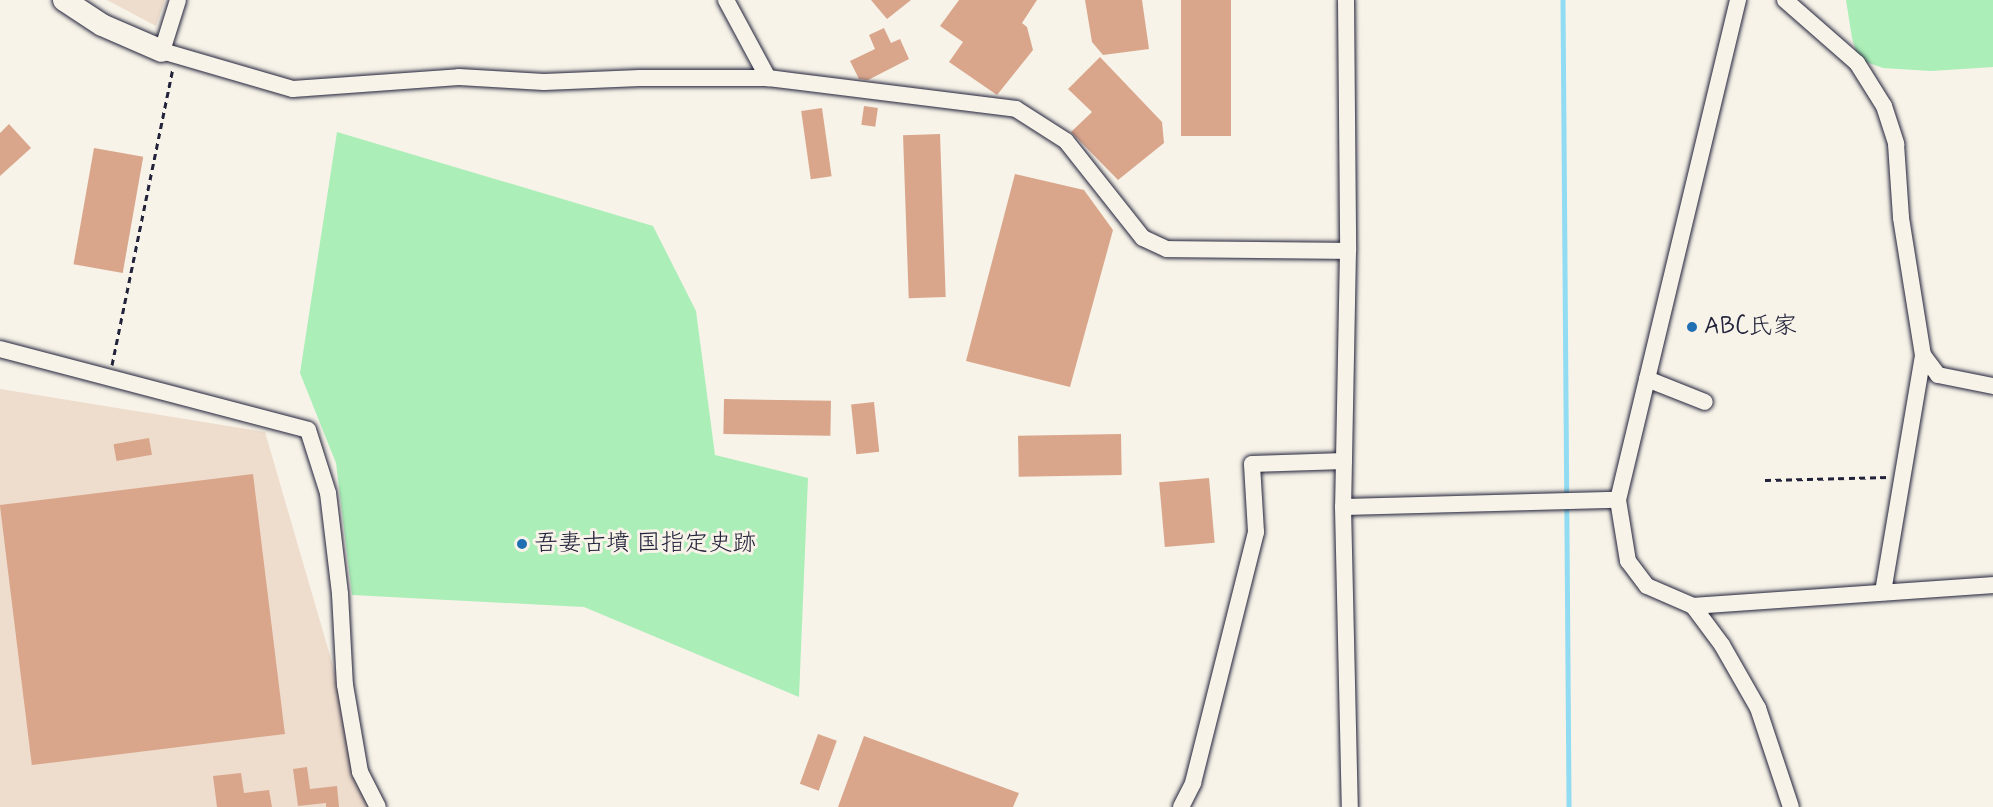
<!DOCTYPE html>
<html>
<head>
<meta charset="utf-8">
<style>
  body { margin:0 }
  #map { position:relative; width:1993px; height:807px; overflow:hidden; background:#f7f3e8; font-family:Mynerve,"Klee One",sans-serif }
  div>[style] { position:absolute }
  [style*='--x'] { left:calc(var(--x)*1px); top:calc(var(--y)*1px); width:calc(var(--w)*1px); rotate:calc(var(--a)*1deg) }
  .built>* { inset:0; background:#eedccc }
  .green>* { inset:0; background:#abeeb8 }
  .stream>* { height:4.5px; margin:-2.25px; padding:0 2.25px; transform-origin:2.25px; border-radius:2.25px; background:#91dcf2 }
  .building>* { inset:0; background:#d9a68c; transform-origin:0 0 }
  .path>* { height:3px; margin-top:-1.5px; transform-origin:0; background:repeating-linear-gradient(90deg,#22223b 0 6px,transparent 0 10.5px) }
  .roads { filter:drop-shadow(0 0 2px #22223b) drop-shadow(0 0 2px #22223b) }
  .street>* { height:16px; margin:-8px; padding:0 8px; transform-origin:8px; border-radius:8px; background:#f7f3e8 }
  .secondary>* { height:22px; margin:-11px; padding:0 11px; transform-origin:11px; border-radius:11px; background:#f7f3e8 }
  .dots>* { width:16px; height:16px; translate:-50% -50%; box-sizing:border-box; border:3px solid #f7f3e8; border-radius:50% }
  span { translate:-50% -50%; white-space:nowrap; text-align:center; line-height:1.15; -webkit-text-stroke:6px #f7f3e8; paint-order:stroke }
  .poi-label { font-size:24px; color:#22223b }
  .left { translate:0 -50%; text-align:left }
</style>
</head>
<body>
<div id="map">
  <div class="built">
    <div style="clip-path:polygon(107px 0,165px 0,156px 26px)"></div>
    <div style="clip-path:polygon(0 389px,265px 432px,374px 807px,0 807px)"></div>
  </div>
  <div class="green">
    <div style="clip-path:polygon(1846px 0,1993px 0,1993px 67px,1931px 71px,1883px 68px,1866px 62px,1857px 54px,1852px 38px)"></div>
    <div style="clip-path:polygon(337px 132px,653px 226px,696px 311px,715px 455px,808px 478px,799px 697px,584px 607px,352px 595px,336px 463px,300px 373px)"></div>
  </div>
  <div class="stream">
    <div style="--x:1563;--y:0;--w:807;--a:89.57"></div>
  </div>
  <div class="building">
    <div style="clip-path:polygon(871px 0,911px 0,887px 19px)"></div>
    <div style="clip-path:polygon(959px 0,1037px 0,1022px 23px,1027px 27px,1033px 50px,997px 95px,949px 62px,963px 42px,940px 26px)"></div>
    <div style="clip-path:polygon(1085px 0,1142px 0,1149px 49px,1103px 55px,1092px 42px)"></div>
    <div style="left:1181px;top:0;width:50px;height:136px"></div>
    <div style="clip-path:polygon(884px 28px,891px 43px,900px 39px,909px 59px,868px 80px,859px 79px,850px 61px,875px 49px,869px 35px)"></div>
    <div style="clip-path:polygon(1100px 57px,1162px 122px,1164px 143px,1118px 180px,1071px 132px,1092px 112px,1068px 89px)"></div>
    <div style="left:864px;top:106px;width:14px;height:19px;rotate:8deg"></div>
    <div style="left:822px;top:108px;width:69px;height:21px;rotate:82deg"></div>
    <div style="clip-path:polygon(9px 124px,31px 148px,0 176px,0 133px)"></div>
    <div style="left:940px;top:134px;width:163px;height:37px;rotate:88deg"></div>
    <div style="left:94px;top:148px;width:50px;height:118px;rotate:10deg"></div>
    <div style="clip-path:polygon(1015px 174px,1084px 190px,1113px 230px,1070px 387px,966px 361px)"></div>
    <div style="left:724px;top:399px;width:107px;height:35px;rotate:1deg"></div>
    <div style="left:874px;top:402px;width:50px;height:23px;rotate:84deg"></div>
    <div style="left:1121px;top:434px;width:41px;height:103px;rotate:89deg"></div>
    <div style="left:149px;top:438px;width:17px;height:36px;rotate:80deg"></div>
    <div style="left:253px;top:474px;width:262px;height:255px;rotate:83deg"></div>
    <div style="left:1209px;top:478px;width:65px;height:50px;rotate:85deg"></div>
    <div style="left:818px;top:734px;width:20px;height:53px;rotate:20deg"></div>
    <div style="clip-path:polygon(864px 736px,1019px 793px,1013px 807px,838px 807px)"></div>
    <div style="clip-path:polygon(307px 767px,310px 789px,337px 786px,339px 807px,326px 807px,326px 803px,298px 806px,293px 769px)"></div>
    <div style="clip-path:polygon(241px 773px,244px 793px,269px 790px,272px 807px,217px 807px,213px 776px)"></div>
  </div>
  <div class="path">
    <div style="--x:112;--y:365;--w:302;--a:-78.4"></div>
    <div style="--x:1765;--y:480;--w:124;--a:-1.4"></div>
  </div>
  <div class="roads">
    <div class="street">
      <div style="--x:178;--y:0;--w:53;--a:107.4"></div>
      <div style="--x:162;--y:51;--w:136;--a:16.2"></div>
      <div style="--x:293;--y:89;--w:166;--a:-4.1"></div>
      <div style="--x:459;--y:77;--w:85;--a:3.4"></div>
      <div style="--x:544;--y:82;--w:96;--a:-2.4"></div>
      <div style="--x:640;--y:78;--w:128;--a:0"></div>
      <div style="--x:768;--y:78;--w:250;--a:7.1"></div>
      <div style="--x:1016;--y:109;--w:59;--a:32.6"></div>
      <div style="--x:1066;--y:141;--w:124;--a:51.6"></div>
      <div style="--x:1143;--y:238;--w:26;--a:25"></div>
      <div style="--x:1167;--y:249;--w:181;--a:0.6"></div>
      <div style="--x:726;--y:0;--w:89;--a:61.7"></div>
      <div style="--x:1346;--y:0;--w:251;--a:89.5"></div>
      <div style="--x:1348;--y:251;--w:256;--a:91.1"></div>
      <div style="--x:1343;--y:507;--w:300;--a:88.7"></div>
      <div style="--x:1738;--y:0;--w:514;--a:103.5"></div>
      <div style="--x:1618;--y:500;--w:62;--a:80.7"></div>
      <div style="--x:1628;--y:561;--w:31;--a:53"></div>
      <div style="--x:1647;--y:586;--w:50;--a:23.5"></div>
      <div style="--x:1693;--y:606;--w:301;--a:-4"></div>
      <div style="--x:1785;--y:0;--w:96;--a:41.2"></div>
      <div style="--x:1857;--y:63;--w:51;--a:57.9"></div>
      <div style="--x:1884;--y:106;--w:40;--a:72"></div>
      <div style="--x:1896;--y:144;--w:74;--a:86.1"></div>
      <div style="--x:1901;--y:218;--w:139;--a:80.9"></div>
      <div style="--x:1923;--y:355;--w:25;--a:53"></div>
      <div style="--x:1938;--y:375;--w:56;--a:11.3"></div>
      <div style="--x:0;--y:349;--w:318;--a:14.7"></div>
      <div style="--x:308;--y:430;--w:66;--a:72.4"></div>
      <div style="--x:328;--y:493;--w:102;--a:83.2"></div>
      <div style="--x:340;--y:594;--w:91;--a:86.9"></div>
      <div style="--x:345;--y:685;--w:88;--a:80.2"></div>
      <div style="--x:360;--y:772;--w:39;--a:63"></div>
      <div style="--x:1647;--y:379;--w:62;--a:21.6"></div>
      <div style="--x:1343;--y:507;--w:275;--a:-1.5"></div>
      <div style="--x:1883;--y:592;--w:240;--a:-80.4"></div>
      <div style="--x:1693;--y:606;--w:49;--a:53.4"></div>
      <div style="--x:1722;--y:645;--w:73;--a:60.3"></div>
      <div style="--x:1758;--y:708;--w:104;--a:71.6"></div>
      <div style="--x:1181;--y:807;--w:27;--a:-63"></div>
      <div style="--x:1193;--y:783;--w:259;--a:-75.9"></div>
      <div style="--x:1256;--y:532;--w:68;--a:-93.4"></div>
      <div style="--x:1252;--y:464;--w:92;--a:-1.9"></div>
    </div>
    <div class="secondary">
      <div style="--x:64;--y:0;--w:45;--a:33.3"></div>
      <div style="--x:102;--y:25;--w:65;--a:23.4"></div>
    </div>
  </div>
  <div class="dots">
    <div style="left:1692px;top:327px;background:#1f6fb2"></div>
    <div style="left:522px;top:544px;background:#1f6fb2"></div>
  </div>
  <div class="poi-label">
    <span class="left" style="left:1704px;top:327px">ABC氏家</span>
    <span class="left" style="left:534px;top:544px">吾妻古墳 国指定史跡</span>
  </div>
</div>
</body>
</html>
